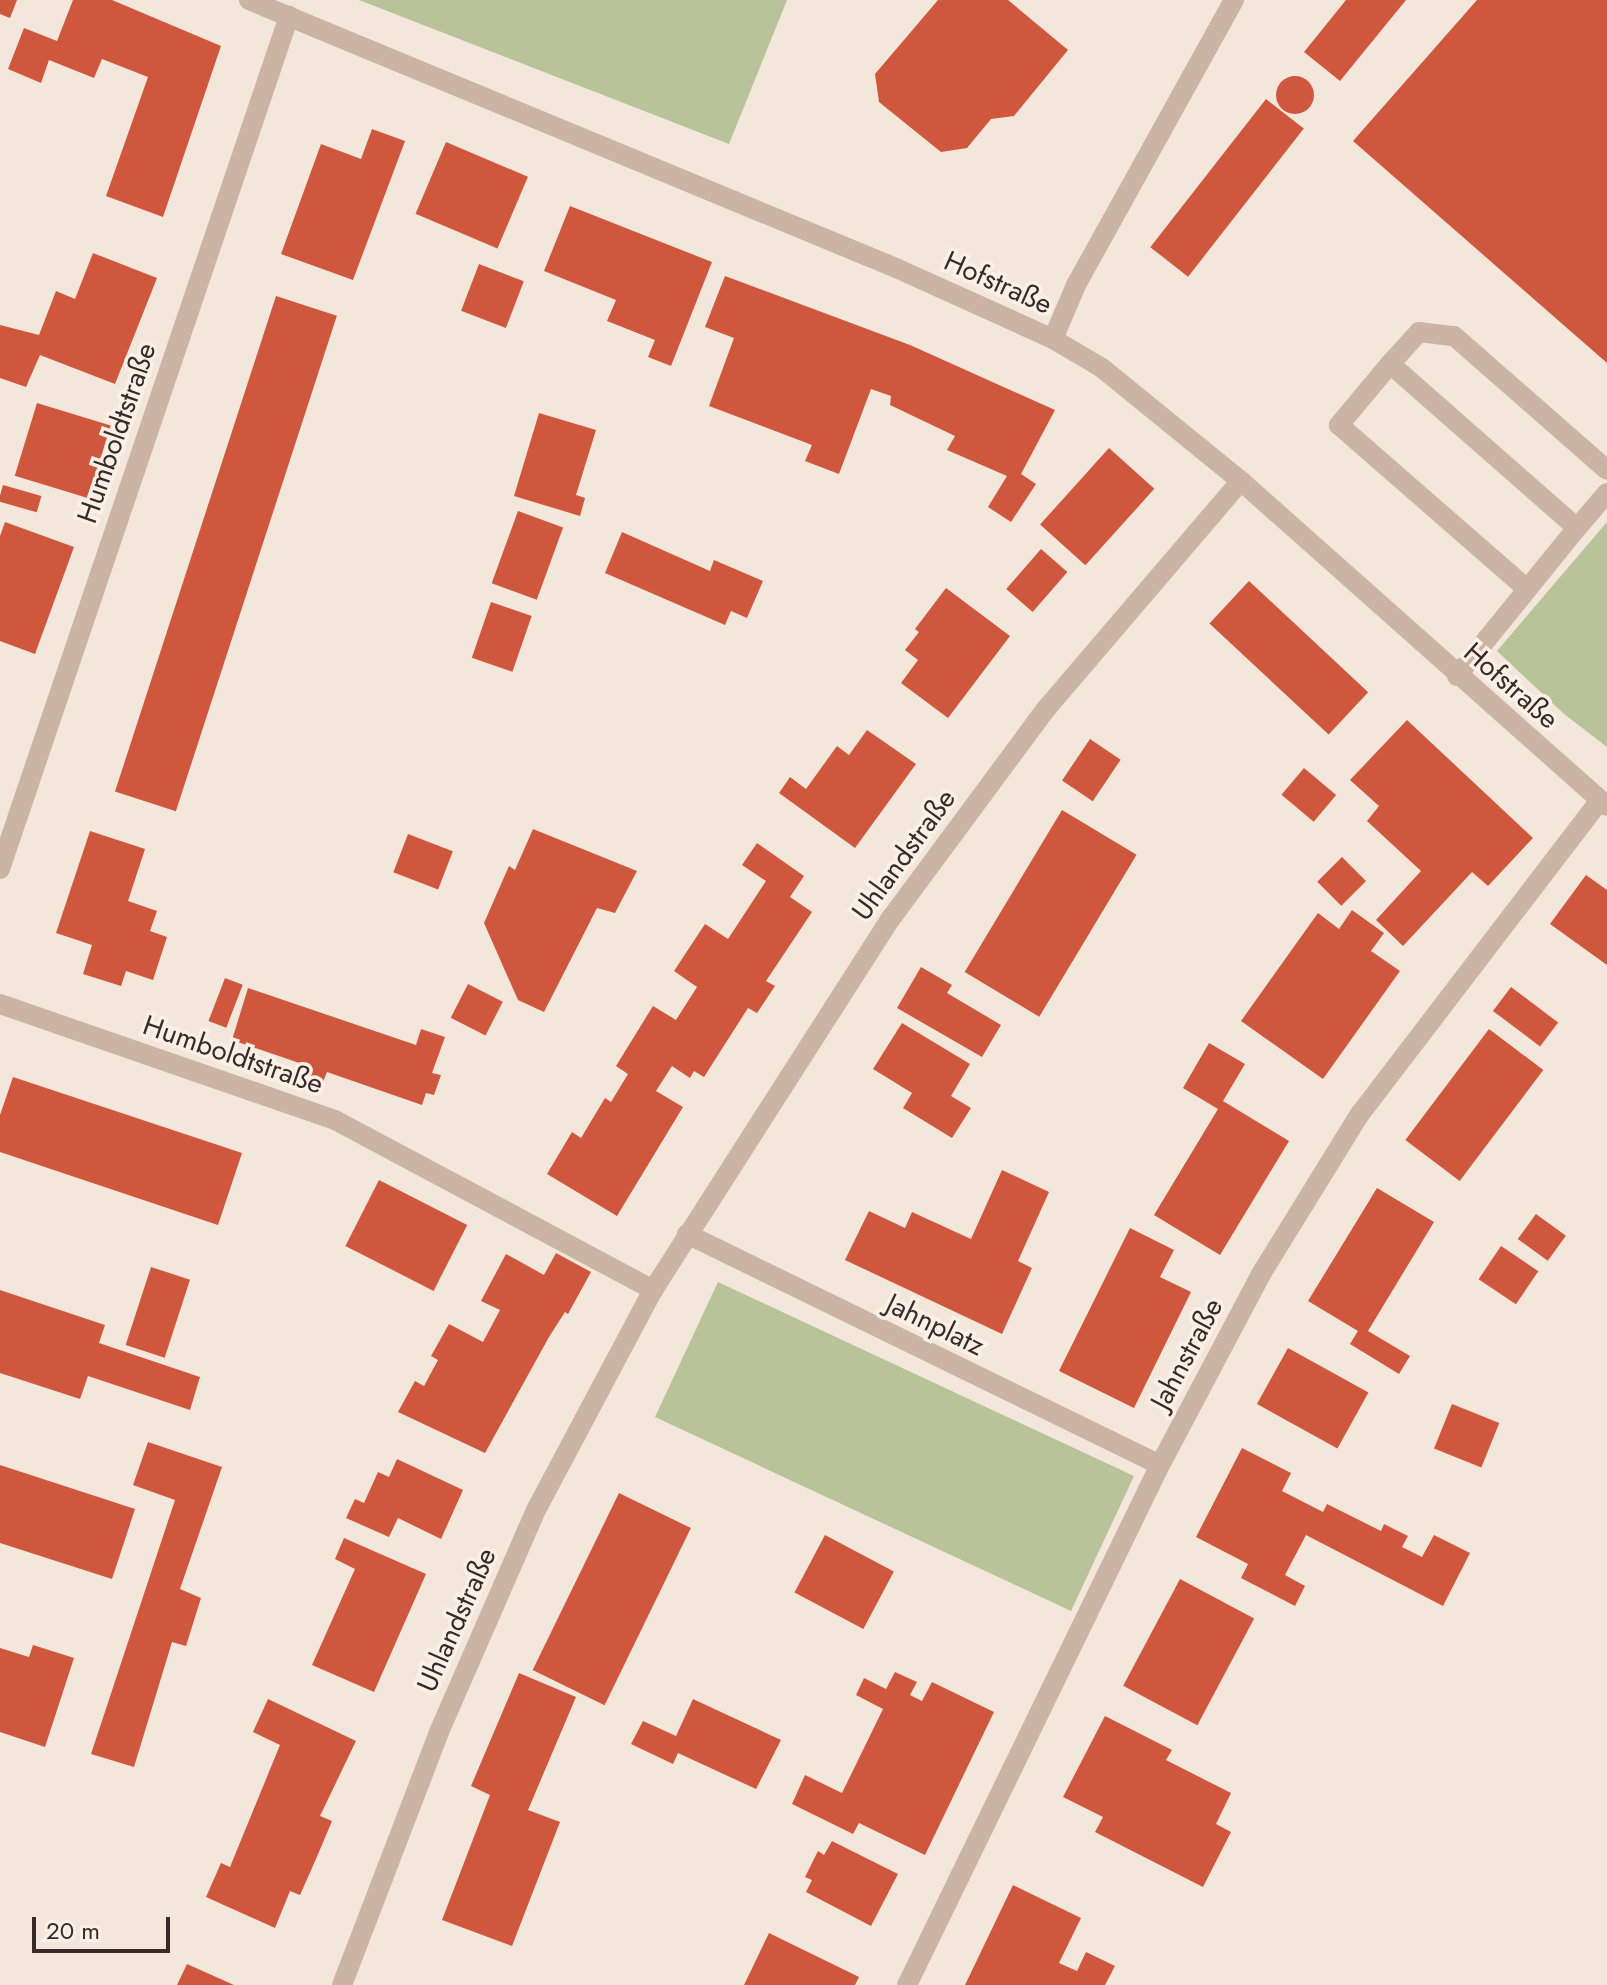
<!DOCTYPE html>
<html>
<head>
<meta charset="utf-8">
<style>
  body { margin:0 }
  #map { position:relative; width:1607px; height:1985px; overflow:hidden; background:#f3e6da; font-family:Jost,sans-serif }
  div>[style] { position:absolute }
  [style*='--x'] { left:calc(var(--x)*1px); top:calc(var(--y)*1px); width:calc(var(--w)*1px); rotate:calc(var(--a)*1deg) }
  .green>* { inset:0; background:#b8c399; transform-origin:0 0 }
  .building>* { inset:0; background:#ce573e; transform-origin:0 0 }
  .round { border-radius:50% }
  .service>* { height:20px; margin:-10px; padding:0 10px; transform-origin:10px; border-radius:10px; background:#ccb4a5 }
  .minor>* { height:20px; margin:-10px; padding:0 10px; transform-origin:10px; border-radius:10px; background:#ccb4a5 }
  span { translate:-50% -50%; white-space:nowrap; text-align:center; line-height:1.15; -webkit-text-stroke:7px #fbf0e7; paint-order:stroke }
  .street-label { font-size:28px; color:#382b27 }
  .scale { position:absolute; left:32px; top:1917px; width:138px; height:36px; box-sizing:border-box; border:4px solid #382b27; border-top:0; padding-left:10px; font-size:24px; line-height:28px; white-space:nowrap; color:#382b27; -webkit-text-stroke:6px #fbf0e7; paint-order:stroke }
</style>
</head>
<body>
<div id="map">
  <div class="green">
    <div style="clip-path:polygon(359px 0,787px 0,729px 144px)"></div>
    <div style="clip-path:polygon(1607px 522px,1607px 747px,1564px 714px,1497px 651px)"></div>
    <div style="left:718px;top:1282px;width:459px;height:149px;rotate:25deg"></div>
  </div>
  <div class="building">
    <div style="clip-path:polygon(0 0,17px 0,10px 18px,0 14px)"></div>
    <div style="clip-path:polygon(73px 0,112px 0,221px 46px,163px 217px,106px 196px,148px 77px,102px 59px,94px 78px,49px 60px,41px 83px,8px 69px,24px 28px,57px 41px)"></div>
    <div style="clip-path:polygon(938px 0,1008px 0,1068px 50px,1014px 116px,991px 119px,967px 148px,941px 152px,879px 102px,875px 74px)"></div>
    <div style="clip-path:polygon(1346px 0,1406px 0,1340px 81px,1304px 52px)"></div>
    <div style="clip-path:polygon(1477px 0,1607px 0,1607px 363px,1353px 141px)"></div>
    <div class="round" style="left:1276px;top:76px;width:38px;height:38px"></div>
    <div style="left:1266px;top:99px;width:48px;height:188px;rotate:38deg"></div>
    <div style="clip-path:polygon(372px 129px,405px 141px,353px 280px,281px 254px,321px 144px,361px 159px)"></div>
    <div style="left:446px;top:142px;width:89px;height:78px;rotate:23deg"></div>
    <div style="clip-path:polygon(570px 206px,712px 262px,671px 366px,648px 357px,655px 340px,607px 321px,616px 300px,544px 271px)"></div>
    <div style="clip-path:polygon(93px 253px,157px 278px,115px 384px,40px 355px,26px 387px,0 378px,0 325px,39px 335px,56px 291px,75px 299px)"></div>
    <div style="left:479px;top:264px;width:48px;height:50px;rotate:21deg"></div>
    <div style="clip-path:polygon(725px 276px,910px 345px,1055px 410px,1021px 474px,1036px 484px,1011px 522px,988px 507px,1007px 476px,947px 450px,955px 436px,890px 405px,891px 396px,871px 389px,839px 474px,805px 461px,812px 445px,709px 406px,734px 338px,705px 327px)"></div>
    <div style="left:276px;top:296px;width:64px;height:521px;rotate:18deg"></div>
    <div style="left:37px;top:403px;width:77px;height:76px;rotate:17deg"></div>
    <div style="clip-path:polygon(539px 413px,596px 430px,576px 495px,585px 498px,580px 516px,514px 496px)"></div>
    <div style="left:1109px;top:448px;width:61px;height:103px;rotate:42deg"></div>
    <div style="left:3px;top:485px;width:40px;height:17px;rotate:16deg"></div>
    <div style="left:518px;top:511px;width:48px;height:77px;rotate:20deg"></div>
    <div style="clip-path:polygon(5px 522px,74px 547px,35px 654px,0 641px,0 536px)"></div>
    <div style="clip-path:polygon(622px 532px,710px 571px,714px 560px,763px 581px,747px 618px,731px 611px,725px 625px,605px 573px)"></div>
    <div style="left:1041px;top:549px;width:35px;height:53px;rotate:41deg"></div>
    <div style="left:1249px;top:581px;width:163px;height:58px;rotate:43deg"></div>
    <div style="clip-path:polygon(946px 588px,1010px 636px,948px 718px,901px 683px,918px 660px,905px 650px,919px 632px,915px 629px)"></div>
    <div style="left:491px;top:602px;width:43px;height:59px;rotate:19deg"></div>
    <div style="clip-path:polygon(1407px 720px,1533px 838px,1488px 886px,1472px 872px,1403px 946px,1376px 920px,1421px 871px,1367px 821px,1379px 806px,1350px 780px)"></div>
    <div style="clip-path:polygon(867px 730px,916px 764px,855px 848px,779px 793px,790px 777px,806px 789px,837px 746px,849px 755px)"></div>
    <div style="left:1090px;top:739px;width:37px;height:50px;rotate:34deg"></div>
    <div style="left:1304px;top:768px;width:42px;height:35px;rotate:40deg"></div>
    <div style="left:1062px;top:810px;width:87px;height:189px;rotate:31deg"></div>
    <div style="clip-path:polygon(533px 829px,637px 871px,615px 913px,597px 908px,544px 1012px,518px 1000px,484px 923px,509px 866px,515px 870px)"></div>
    <div style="clip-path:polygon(90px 831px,145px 849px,128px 901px,157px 911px,150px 931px,167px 937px,153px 980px,126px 971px,121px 986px,83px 974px,92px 945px,56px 933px)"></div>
    <div style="left:408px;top:834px;width:48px;height:41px;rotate:21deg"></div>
    <div style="clip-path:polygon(757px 843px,804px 876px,790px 897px,812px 912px,766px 981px,775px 986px,757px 1013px,748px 1008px,704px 1077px,694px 1071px,690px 1078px,672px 1066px,656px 1091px,683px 1107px,617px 1216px,547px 1174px,572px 1132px,581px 1138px,605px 1098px,611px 1102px,628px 1074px,616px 1066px,653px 1006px,676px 1020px,697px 987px,674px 971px,705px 924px,728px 939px,766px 881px,742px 865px)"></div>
    <div style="left:1342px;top:857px;width:34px;height:35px;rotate:45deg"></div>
    <div style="clip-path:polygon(1586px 875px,1607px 890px,1607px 965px,1550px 924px)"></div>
    <div style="clip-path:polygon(1352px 910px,1384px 933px,1371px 951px,1400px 971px,1323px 1079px,1241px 1021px,1318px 913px,1339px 929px)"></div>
    <div style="clip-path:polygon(921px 967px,952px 985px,947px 993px,1001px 1025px,982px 1057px,897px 1008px)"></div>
    <div style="left:225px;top:978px;width:19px;height:46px;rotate:21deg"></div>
    <div style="left:468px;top:984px;width:39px;height:38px;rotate:27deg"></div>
    <div style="left:1511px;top:987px;width:59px;height:30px;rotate:37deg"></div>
    <div style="clip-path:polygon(248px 988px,416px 1045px,421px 1029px,445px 1037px,432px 1073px,441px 1075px,434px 1095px,426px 1093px,422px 1105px,327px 1072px,323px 1082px,307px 1077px,311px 1067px,232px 1040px)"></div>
    <div style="clip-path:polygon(902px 1023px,970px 1064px,951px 1096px,971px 1108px,952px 1138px,903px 1108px,912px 1093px,873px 1069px)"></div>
    <div style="left:1489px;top:1029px;width:68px;height:139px;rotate:37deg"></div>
    <div style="clip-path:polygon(1209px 1043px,1245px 1064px,1223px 1101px,1289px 1141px,1220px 1255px,1154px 1215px,1218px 1109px,1183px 1088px)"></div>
    <div style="clip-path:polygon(13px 1077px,242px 1153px,218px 1225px,0 1152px,0 1115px)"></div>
    <div style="clip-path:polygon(1002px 1170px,1049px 1192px,1018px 1261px,1032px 1268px,1002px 1334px,845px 1260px,869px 1211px,905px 1228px,912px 1212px,971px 1239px)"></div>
    <div style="left:379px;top:1180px;width:99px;height:74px;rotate:27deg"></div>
    <div style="clip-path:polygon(1377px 1188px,1434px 1222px,1368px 1331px,1410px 1356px,1399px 1374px,1350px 1344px,1358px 1331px,1308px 1301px)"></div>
    <div style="left:1536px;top:1214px;width:37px;height:31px;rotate:36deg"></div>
    <div style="clip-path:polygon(1130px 1228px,1174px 1250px,1160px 1277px,1191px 1292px,1134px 1408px,1059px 1371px)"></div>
    <div style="left:1501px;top:1246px;width:45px;height:40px;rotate:34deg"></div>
    <div style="clip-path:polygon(556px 1253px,591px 1272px,568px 1314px,565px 1312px,549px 1337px,485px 1453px,398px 1412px,415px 1381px,424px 1386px,438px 1360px,431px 1356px,449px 1324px,483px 1342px,500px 1310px,481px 1301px,506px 1254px,544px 1275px)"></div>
    <div style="left:151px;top:1267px;width:41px;height:82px;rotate:18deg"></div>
    <div style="clip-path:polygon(0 1290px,105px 1325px,99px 1343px,200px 1377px,190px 1410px,88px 1376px,80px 1399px,0 1373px)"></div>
    <div style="left:1288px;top:1348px;width:92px;height:64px;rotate:29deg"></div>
    <div style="left:1452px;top:1404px;width:51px;height:48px;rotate:22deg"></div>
    <div style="clip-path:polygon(148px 1442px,222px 1467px,180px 1589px,201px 1598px,186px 1646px,172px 1642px,134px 1767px,91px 1754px,175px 1500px,133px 1485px)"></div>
    <div style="clip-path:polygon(1242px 1448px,1291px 1473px,1282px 1491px,1323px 1512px,1327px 1504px,1381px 1531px,1384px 1524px,1408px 1536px,1402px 1547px,1422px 1557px,1434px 1535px,1470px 1553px,1443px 1606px,1306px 1535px,1285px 1575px,1305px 1586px,1295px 1606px,1241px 1578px,1248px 1564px,1196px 1537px)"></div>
    <div style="clip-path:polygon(397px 1459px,463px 1490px,441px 1539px,398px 1518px,389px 1537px,346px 1518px,355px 1499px,364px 1503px,378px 1472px,389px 1477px)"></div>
    <div style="clip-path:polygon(0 1465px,135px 1509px,112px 1579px,0 1543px)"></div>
    <div style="left:619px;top:1493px;width:80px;height:197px;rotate:26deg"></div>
    <div style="left:825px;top:1535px;width:78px;height:65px;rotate:28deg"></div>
    <div style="clip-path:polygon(344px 1538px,426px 1574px,374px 1692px,312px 1665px,355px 1569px,335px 1559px)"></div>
    <div style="left:1180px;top:1579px;width:84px;height:121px;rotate:28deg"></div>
    <div style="clip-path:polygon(33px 1645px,74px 1658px,45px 1747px,0 1732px,0 1648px,29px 1657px)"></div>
    <div style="clip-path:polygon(895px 1672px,917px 1682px,910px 1695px,922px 1701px,932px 1682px,994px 1712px,925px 1855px,859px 1823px,853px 1834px,792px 1804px,805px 1775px,842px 1793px,883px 1709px,856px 1695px,864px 1678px,886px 1689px)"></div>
    <div style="clip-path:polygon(519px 1673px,576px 1697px,528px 1810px,560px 1822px,512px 1946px,442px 1920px,490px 1795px,471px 1786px)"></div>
    <div style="clip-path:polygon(268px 1699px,356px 1741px,320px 1816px,332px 1821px,316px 1859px,300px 1895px,290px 1891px,275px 1928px,206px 1897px,221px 1863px,230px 1867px,280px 1745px,253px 1732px)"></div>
    <div style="clip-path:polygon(693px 1699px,781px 1740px,756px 1789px,678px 1753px,673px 1764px,631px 1744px,643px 1721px,676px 1736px)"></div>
    <div style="clip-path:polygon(1105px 1716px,1172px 1750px,1166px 1760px,1231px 1793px,1216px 1824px,1231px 1832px,1203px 1887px,1095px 1832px,1103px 1817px,1063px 1797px)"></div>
    <div style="clip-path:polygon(832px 1841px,898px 1874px,871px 1926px,806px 1892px,812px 1880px,805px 1877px,818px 1851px,824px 1855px)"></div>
    <div style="clip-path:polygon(1013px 1885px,1081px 1918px,1059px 1963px,1077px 1971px,1086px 1952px,1115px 1966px,1105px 1985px,965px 1985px)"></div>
    <div style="clip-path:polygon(769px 1933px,859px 1977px,855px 1985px,744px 1985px)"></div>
    <div style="clip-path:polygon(187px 1964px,234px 1985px,177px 1985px)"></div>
  </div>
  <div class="service">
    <div style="--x:1053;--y:339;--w:59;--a:-66.9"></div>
    <div style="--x:1076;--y:285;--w:326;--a:-61"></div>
    <div style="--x:1390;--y:364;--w:43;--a:-47.8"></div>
    <div style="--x:1419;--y:332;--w:35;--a:7"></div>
    <div style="--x:1454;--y:336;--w:203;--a:41.2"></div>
    <div style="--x:1577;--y:528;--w:46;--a:-49.4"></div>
    <div style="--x:1457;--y:676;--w:191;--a:-51"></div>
    <div style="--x:1577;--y:528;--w:249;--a:-138.7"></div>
    <div style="--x:1390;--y:364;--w:80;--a:129.9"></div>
    <div style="--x:1339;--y:425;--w:249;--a:41.1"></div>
  </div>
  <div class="minor">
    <div style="--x:249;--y:0;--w:700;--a:22.5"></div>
    <div style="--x:896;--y:268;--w:172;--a:24.3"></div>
    <div style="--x:1053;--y:339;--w:57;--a:30.6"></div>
    <div style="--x:1102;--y:368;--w:179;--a:39.1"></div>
    <div style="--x:1241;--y:481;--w:489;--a:41.6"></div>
    <div style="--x:0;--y:869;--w:901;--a:-71.28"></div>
    <div style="--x:0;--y:1004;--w:355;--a:19.1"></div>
    <div style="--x:335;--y:1120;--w:361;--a:28.1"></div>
    <div style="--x:687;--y:1234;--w:526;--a:26.03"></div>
    <div style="--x:342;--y:1985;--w:271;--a:-69"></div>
    <div style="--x:439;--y:1732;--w:242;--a:-66.4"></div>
    <div style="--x:536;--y:1510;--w:249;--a:-62"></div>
    <div style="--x:653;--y:1290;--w:443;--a:-57.4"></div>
    <div style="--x:892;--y:917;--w:259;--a:-53.5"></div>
    <div style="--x:1046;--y:709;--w:300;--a:-49.5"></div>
    <div style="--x:907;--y:1985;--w:578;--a:-64.06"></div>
    <div style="--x:1160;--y:1465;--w:216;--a:-62.1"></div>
    <div style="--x:1261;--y:1274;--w:188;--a:-58.3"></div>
    <div style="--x:1360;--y:1114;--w:395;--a:-52.6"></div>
  </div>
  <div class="street-label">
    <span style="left:998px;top:283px;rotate:24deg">Hofstraße</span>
    <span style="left:117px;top:433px;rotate:-71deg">Humboldtstraße</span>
    <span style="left:1511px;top:686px;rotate:41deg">Hofstraße</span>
    <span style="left:904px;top:855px;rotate:-54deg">Uhlandstraße</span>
    <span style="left:233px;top:1055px;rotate:19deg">Humboldtstraße</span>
    <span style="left:935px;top:1325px;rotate:26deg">Jahnplatz</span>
    <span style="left:1187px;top:1354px;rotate:-62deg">Jahnstraße</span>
    <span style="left:457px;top:1620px;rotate:-66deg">Uhlandstraße</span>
  </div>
  <div class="scale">20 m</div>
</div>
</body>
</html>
